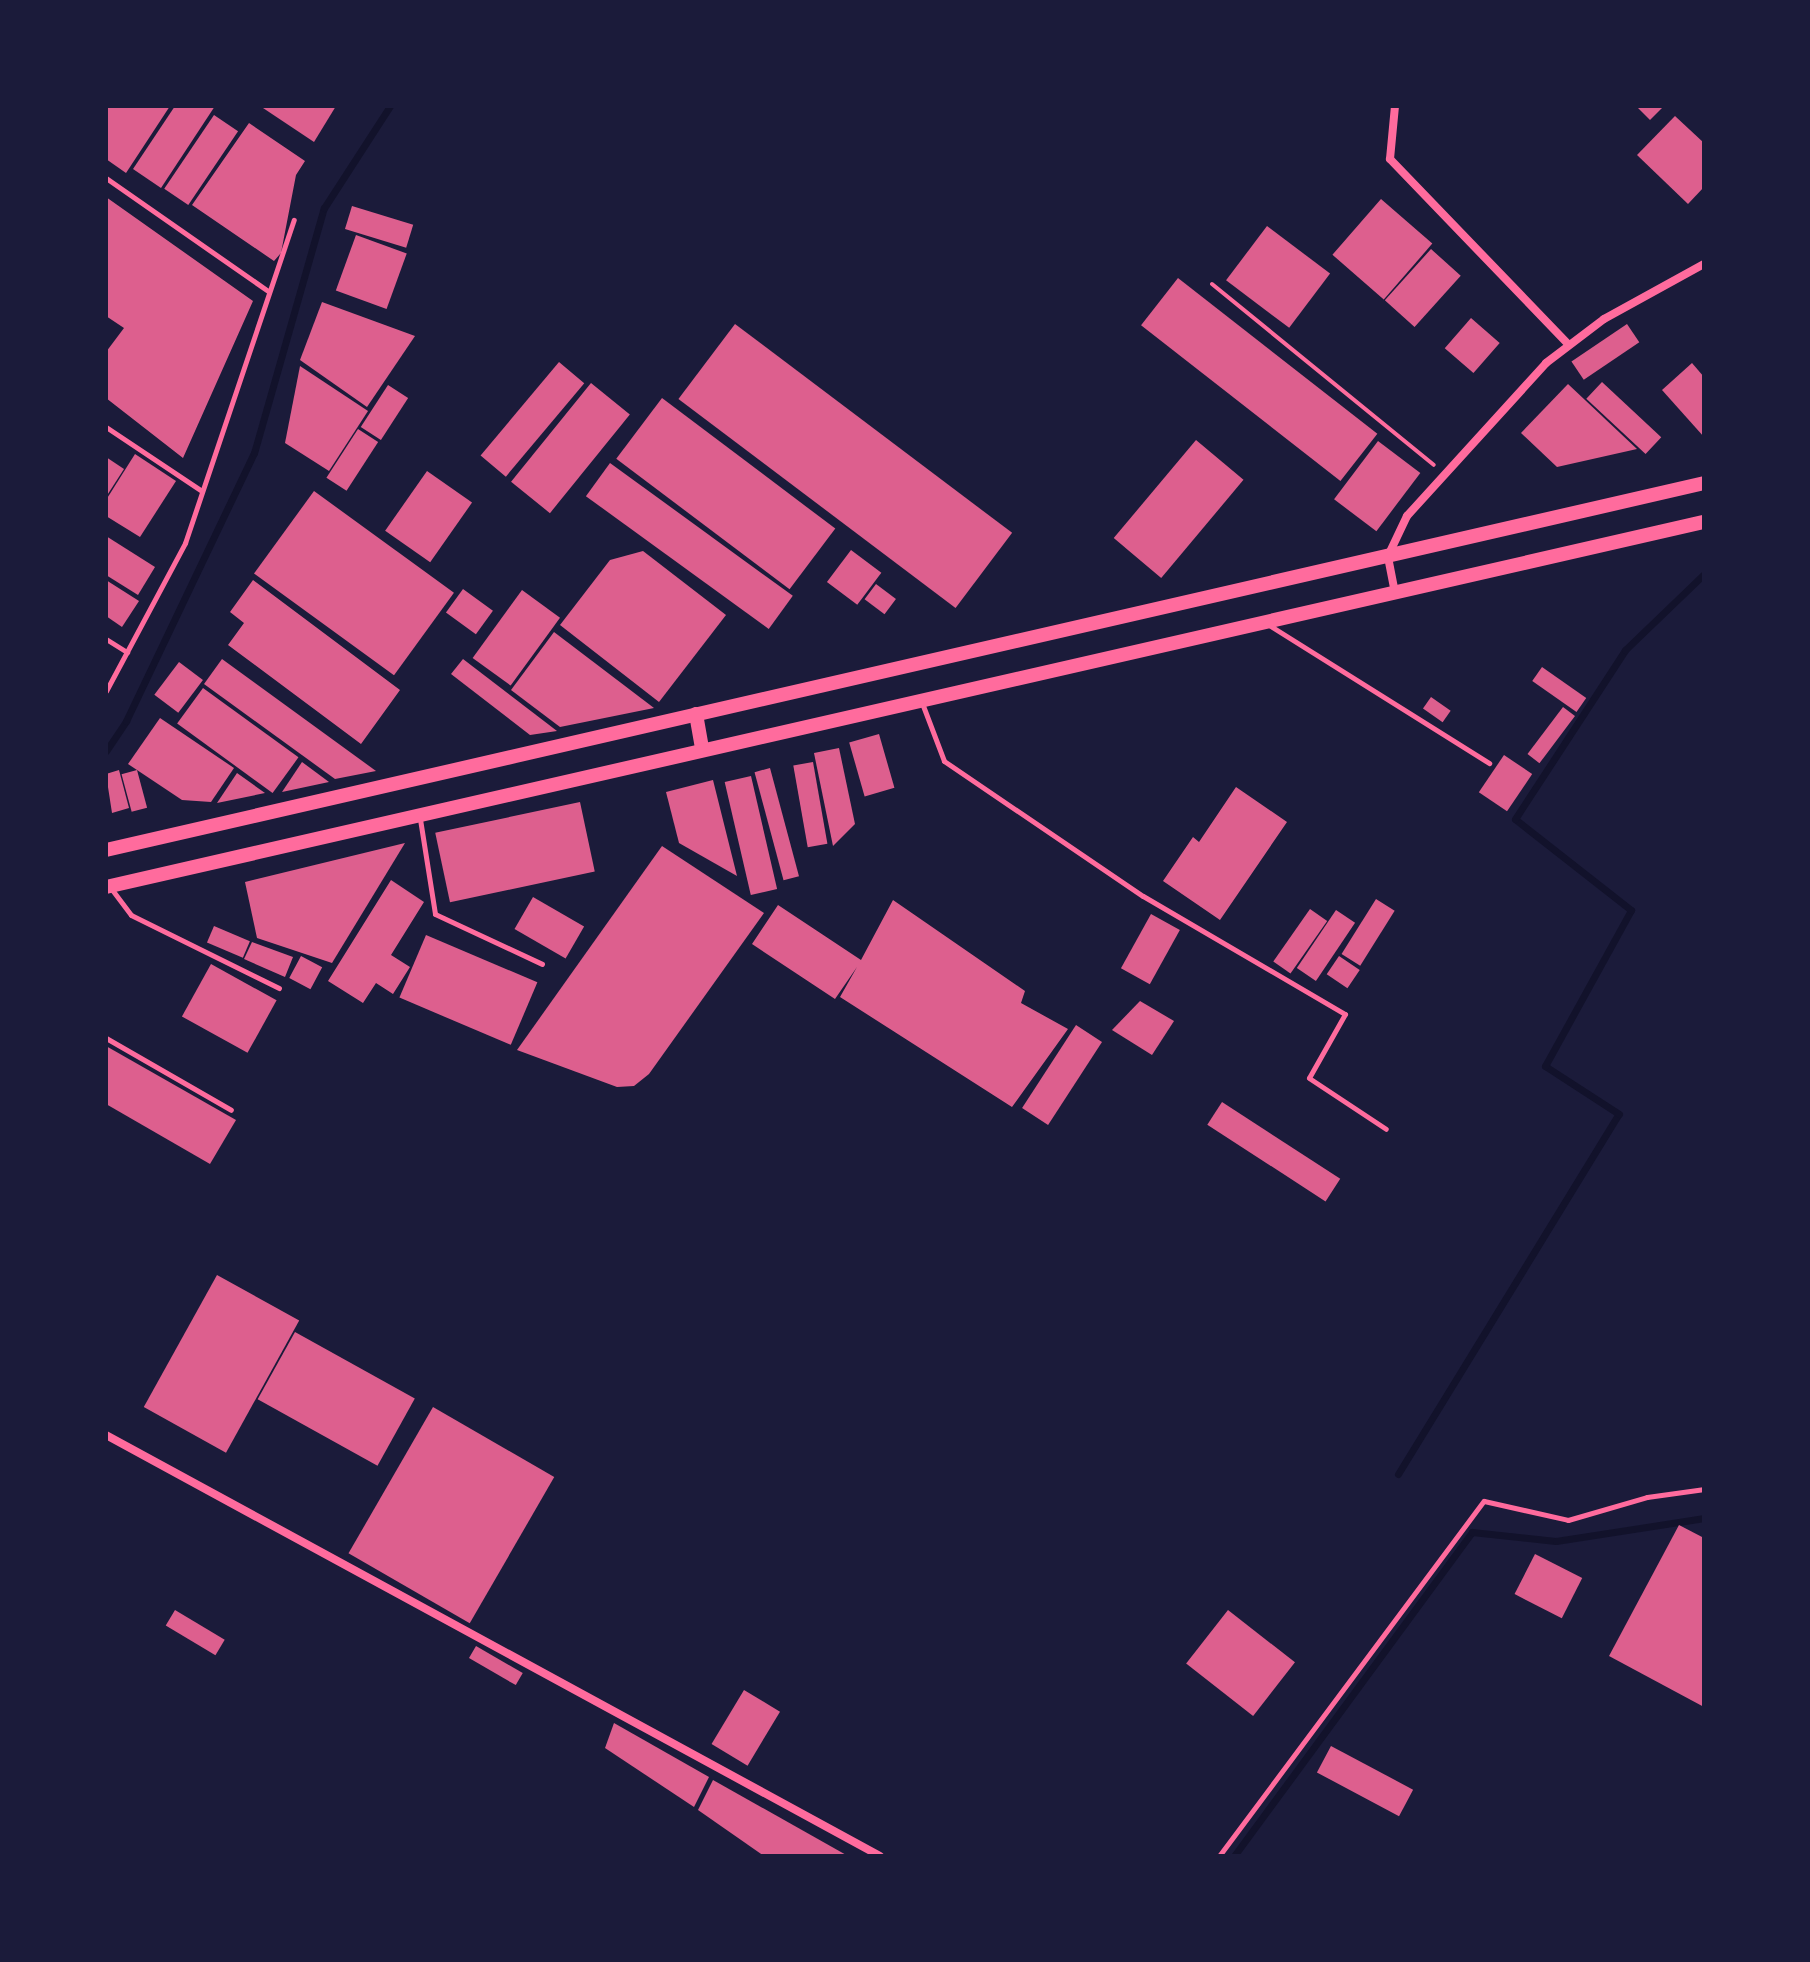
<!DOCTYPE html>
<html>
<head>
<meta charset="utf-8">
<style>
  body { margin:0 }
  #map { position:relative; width:1810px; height:1962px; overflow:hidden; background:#1b1b3a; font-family:Overpass,sans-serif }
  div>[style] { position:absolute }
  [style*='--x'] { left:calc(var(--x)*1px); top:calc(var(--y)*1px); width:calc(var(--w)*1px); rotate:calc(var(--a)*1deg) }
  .stream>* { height:7px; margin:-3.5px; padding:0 3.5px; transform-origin:3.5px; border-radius:3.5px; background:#12122b }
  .building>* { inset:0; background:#dd5f8e; transform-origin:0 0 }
  .path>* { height:4px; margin:-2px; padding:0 2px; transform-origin:2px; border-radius:2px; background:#ff6b9d }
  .service>* { height:5px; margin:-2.5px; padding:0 2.5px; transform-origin:2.5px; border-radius:2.5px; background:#ff6b9d }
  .minor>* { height:8px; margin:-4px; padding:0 4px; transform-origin:4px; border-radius:4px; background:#ff6b9d }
  .secondary>* { height:14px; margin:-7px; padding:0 7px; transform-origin:7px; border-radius:7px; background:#ff6b9d }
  span { translate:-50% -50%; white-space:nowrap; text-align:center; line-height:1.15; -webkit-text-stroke:8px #1b1b3a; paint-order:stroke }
  .frame { position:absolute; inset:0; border:108px solid #1b1b3a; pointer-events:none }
</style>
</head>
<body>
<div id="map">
  <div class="stream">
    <div style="--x:106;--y:751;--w:36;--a:-56"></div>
    <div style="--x:126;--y:721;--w:297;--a:-64.5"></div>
    <div style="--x:254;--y:453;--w:255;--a:-74.1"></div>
    <div style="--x:324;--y:208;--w:121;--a:-57.1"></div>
    <div style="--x:1398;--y:1474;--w:422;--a:-58.5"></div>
    <div style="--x:1619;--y:1114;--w:88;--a:-147"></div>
    <div style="--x:1545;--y:1066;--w:178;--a:-61.1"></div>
    <div style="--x:1631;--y:910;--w:147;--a:-141.9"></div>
    <div style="--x:1515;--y:819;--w:202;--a:-56.9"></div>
    <div style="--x:1625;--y:650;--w:110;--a:-43.9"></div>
    <div style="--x:1234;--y:1856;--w:402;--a:-53.7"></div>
    <div style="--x:1472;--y:1532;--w:84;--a:6.1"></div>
    <div style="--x:1556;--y:1541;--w:150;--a:-8.8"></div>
  </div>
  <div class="building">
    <div style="clip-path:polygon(106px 106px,170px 106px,126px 173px,106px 159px)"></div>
    <div style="clip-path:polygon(175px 106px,215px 106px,161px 188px,133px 169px)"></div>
    <div style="clip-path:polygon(260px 106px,336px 106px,314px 142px)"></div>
    <div style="clip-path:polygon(1636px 106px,1664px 106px,1650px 120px)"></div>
    <div style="left:214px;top:115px;width:29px;height:89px;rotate:34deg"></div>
    <div style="clip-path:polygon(1675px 116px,1704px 143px,1704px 187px,1688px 204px,1637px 155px)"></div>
    <div style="clip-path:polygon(249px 123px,305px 161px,296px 175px,281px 253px,274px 261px,192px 205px)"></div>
    <div style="clip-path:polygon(106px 197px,253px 301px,183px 458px,106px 398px,106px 352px,124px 328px,106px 316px)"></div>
    <div style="left:1381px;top:199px;width:68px;height:74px;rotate:41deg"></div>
    <div style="left:352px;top:206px;width:64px;height:24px;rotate:17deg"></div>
    <div style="left:1267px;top:226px;width:79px;height:68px;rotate:37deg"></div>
    <div style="left:356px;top:235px;width:54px;height:59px;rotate:20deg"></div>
    <div style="left:1431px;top:249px;width:40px;height:69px;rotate:42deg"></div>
    <div style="left:1178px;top:278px;width:253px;height:60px;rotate:38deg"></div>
    <div style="clip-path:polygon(322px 302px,415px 336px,367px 407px,300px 360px)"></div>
    <div style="left:1471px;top:318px;width:38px;height:40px;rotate:41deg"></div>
    <div style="left:735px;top:324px;width:347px;height:94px;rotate:37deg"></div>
    <div style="left:1627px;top:324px;width:22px;height:67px;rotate:56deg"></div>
    <div style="left:559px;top:362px;width:33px;height:122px;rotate:40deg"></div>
    <div style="clip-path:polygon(1692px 363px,1704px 377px,1704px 437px,1662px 390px)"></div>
    <div style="clip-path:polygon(300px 366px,368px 411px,329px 471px,285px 443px)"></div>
    <div style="left:1602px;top:382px;width:81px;height:23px;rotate:43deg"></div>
    <div style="left:591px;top:383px;width:50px;height:127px;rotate:39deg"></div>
    <div style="clip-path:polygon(1568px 384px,1637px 449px,1557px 467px,1521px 433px)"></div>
    <div style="left:388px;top:385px;width:24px;height:50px;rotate:33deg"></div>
    <div style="left:662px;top:398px;width:217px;height:76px;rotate:37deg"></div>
    <div style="left:358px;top:429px;width:24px;height:58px;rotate:33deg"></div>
    <div style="left:1196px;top:440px;width:62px;height:128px;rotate:40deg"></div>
    <div style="left:1378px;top:441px;width:53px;height:73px;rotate:37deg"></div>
    <div style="clip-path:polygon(135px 454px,176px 481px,140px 537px,106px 516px,106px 500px)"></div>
    <div style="clip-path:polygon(106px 457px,124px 469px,106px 497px)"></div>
    <div style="left:610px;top:463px;width:226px;height:41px;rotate:36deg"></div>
    <div style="left:427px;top:471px;width:55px;height:73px;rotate:35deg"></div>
    <div style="left:314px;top:491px;width:173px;height:102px;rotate:36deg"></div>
    <div style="clip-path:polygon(106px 536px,155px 567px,138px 595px,106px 575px)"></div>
    <div style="left:851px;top:550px;width:38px;height:40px;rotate:37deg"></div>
    <div style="clip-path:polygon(643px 551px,726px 615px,659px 702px,560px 625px,610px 560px)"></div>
    <div style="clip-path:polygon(106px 580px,139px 601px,122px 627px,106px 616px)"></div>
    <div style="clip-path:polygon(253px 580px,400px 690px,361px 744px,228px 645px,244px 623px,230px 612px)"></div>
    <div style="left:876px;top:584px;width:25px;height:19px;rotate:37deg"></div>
    <div style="left:463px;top:589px;width:37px;height:29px;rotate:36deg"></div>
    <div style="left:522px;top:590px;width:47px;height:84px;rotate:36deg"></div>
    <div style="clip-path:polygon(554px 632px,654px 708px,560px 727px,511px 690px)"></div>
    <div style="clip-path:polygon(222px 659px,376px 771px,335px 779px,204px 684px)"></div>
    <div style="clip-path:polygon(463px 659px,557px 731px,530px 735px,451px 674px)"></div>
    <div style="left:179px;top:662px;width:30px;height:41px;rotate:37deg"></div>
    <div style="left:1542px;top:667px;width:54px;height:17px;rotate:35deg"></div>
    <div style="left:203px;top:688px;width:118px;height:44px;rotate:36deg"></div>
    <div style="left:1431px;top:697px;width:24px;height:14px;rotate:35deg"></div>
    <div style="left:1563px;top:707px;width:15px;height:59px;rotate:37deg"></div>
    <div style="clip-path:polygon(160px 718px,234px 768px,211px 802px,182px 800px,128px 764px)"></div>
    <div style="left:879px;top:734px;width:56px;height:31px;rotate:74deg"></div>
    <div style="clip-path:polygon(839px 748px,855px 824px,833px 846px,814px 753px)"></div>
    <div style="left:1504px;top:755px;width:34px;height:45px;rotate:34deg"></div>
    <div style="clip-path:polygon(302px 762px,329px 782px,282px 792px)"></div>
    <div style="left:813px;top:762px;width:83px;height:20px;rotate:80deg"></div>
    <div style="left:770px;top:768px;width:112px;height:16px;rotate:75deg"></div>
    <div style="clip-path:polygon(119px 770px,129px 808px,112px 813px,106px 774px)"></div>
    <div style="left:137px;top:770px;width:39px;height:16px;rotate:75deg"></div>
    <div style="clip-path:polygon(237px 773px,265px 793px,217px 803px)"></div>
    <div style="left:751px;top:776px;width:116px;height:27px;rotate:77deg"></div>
    <div style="clip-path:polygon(713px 780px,737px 876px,679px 843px,666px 792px)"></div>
    <div style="clip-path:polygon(1236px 787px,1287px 822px,1220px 920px,1163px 881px,1193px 837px,1199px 842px)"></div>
    <div style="left:580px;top:802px;width:71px;height:148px;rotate:78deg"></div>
    <div style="clip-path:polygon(405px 843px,332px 963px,257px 938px,245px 882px)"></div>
    <div style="clip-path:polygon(662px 846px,764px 913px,649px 1074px,634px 1086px,617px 1087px,517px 1050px)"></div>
    <div style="clip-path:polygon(391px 880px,424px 902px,391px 955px,410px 967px,393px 994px,376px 983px,363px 1003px,328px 981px)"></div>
    <div style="left:533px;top:897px;width:59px;height:37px;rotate:30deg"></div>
    <div style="left:1376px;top:899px;width:22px;height:65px;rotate:32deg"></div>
    <div style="clip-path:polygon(893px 900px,1025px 991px,1021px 1003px,1068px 1029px,1012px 1107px,840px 997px,857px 967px,835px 999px,752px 944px,778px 905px,861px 960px)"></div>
    <div style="left:1310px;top:909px;width:21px;height:64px;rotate:35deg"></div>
    <div style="left:1336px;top:910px;width:23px;height:70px;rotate:34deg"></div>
    <div style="left:1151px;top:914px;width:33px;height:62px;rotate:29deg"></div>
    <div style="left:214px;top:926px;width:39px;height:18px;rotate:23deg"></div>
    <div style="left:426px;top:935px;width:121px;height:68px;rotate:23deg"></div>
    <div style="clip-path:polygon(252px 942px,293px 957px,285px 977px,244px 959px)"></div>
    <div style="left:301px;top:956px;width:24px;height:25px;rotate:28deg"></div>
    <div style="left:1339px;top:956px;width:25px;height:22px;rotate:34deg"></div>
    <div style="left:211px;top:964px;width:75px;height:60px;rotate:29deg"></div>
    <div style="clip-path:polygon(1140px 1001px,1174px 1021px,1152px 1055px,1112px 1030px)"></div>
    <div style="left:1076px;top:1025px;width:31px;height:99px;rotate:33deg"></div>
    <div style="clip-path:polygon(106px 1046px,236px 1120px,210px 1164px,106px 1104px)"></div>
    <div style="left:1222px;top:1102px;width:141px;height:27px;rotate:33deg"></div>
    <div style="left:217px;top:1275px;width:94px;height:151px;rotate:29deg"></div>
    <div style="left:295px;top:1332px;width:137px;height:77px;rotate:29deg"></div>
    <div style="left:433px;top:1407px;width:140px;height:169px;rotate:30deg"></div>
    <div style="clip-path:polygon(1679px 1525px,1704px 1538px,1704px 1707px,1609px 1656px)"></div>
    <div style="left:1535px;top:1554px;width:53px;height:45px;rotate:27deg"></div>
    <div style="left:175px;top:1610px;width:58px;height:18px;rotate:31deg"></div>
    <div style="left:1228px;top:1610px;width:85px;height:68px;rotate:38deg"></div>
    <div style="left:476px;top:1646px;width:54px;height:14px;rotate:30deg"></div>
    <div style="left:744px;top:1690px;width:42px;height:63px;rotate:31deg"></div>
    <div style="clip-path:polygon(614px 1723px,709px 1777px,694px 1807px,605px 1748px)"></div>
    <div style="left:1331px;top:1746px;width:93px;height:30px;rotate:28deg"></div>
    <div style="clip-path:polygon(713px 1780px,848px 1856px,764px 1856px,698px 1810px)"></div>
  </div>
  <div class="path">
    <div style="--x:1212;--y:284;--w:286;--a:39.2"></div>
  </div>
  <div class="service">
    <div style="--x:106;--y:178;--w:198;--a:34.9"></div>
    <div style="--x:106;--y:427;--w:115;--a:33.7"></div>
    <div style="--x:1269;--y:625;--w:260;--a:32.1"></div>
    <div style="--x:106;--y:639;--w:25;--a:32"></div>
    <div style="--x:106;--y:691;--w:168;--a:-61.9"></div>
    <div style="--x:185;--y:543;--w:341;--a:-71.4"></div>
    <div style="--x:922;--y:703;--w:62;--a:69.2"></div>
    <div style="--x:944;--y:761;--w:240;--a:34.2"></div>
    <div style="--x:1143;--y:896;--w:234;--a:30.3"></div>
    <div style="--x:1345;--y:1014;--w:73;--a:119.4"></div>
    <div style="--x:1309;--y:1078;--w:92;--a:33.5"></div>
    <div style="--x:420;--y:819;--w:96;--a:81"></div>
    <div style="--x:435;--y:914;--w:118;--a:25"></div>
    <div style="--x:110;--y:887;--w:35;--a:53"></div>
    <div style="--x:131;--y:915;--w:165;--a:26.3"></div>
    <div style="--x:106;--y:1038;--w:144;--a:29.9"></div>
    <div style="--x:1219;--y:1856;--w:443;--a:-53.3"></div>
    <div style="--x:1484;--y:1501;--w:86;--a:12.7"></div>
    <div style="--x:1568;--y:1520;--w:82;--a:-16.2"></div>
    <div style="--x:1647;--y:1497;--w:58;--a:-8"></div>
  </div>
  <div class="minor">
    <div style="--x:1395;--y:106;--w:53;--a:95.4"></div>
    <div style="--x:1390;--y:159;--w:255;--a:46.1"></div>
    <div style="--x:1395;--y:593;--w:38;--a:-101"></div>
    <div style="--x:1388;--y:556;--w:44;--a:-64.6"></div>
    <div style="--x:1407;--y:516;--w:207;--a:-47.7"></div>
    <div style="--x:1546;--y:363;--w:73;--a:-37.2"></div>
    <div style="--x:1604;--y:319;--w:114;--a:-28.8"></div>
    <div style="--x:106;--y:1435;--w:881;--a:28.54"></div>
  </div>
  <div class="secondary">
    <div style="--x:696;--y:714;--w:36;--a:80"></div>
    <div style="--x:106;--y:850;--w:1640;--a:-12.93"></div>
    <div style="--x:106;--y:887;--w:1639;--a:-12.87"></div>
  </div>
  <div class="frame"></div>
</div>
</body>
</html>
